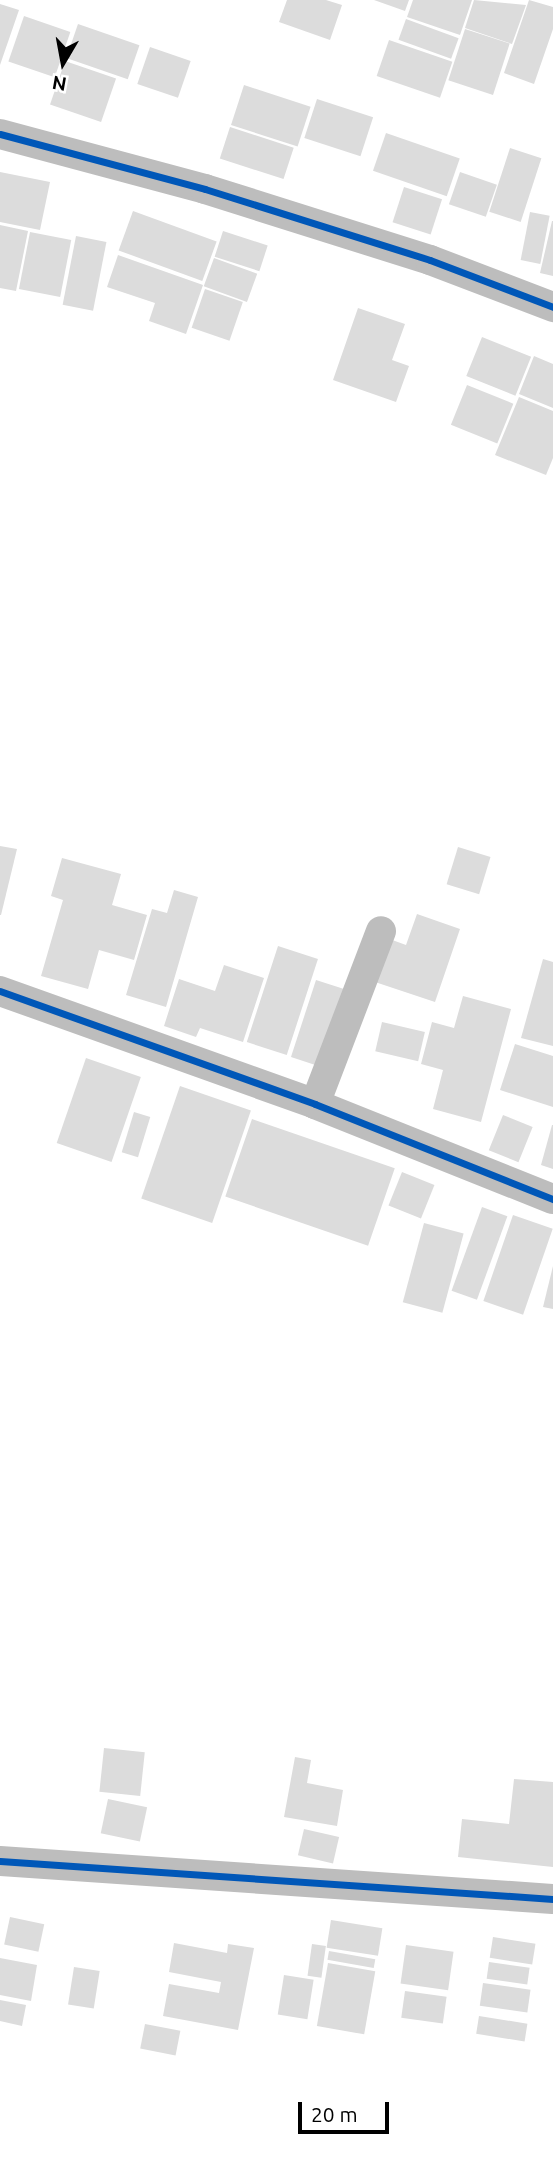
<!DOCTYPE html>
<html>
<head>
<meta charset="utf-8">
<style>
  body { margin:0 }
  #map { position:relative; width:553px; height:2161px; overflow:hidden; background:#fff; font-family:Ubuntu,sans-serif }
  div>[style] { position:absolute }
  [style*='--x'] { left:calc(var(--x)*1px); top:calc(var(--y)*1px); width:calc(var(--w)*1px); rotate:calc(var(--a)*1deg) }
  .building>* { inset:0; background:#dcdcdc; transform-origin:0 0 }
  .street>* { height:30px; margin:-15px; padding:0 15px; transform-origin:15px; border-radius:15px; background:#bdbdbd }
  .cycleway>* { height:7px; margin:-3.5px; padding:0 3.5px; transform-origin:3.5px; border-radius:3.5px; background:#0057b8 }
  span { translate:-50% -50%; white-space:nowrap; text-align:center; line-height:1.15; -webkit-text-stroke:6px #fff; paint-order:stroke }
  .north { position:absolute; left:28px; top:28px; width:70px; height:70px; -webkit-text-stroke:5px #fff; paint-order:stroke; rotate:190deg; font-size:19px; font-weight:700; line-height:28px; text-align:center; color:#000 }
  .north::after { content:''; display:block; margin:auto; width:24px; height:32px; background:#000; clip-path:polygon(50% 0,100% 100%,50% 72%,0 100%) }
  .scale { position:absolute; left:298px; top:2102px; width:91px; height:32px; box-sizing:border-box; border:4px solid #000; border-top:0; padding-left:9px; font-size:21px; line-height:24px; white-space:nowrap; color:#000; -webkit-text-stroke:5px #fff; paint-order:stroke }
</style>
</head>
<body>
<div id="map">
  <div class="building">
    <div style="clip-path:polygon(287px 0,326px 0,342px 5px,330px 40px,279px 22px)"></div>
    <div style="clip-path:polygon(374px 0,409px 0,405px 11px)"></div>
    <div style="clip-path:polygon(413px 0,472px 0,460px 35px,407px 17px)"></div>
    <div style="clip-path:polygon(474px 0,526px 5px,512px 44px,465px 28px)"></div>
    <div style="clip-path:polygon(529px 0,553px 7px,553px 29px,534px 84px,504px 73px)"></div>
    <div style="clip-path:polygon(0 4px,19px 10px,0 65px)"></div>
    <div style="left:24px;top:16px;width:49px;height:48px;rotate:19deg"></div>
    <div style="left:406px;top:19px;width:56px;height:22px;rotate:20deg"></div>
    <div style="left:78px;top:24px;width:65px;height:36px;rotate:19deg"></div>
    <div style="left:465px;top:29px;width:47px;height:54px;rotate:18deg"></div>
    <div style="left:389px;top:40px;width:67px;height:38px;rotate:19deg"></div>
    <div style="left:150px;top:47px;width:43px;height:39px;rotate:19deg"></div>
    <div style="left:65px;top:61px;width:54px;height:46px;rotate:19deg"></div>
    <div style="left:244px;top:85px;width:70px;height:42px;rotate:18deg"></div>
    <div style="left:317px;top:99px;width:59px;height:41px;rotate:18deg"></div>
    <div style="left:230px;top:127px;width:67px;height:33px;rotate:18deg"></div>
    <div style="left:386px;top:133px;width:78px;height:40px;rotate:19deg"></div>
    <div style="left:510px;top:148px;width:33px;height:67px;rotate:18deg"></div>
    <div style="clip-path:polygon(0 172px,50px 182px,40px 230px,0 222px)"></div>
    <div style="left:460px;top:172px;width:39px;height:34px;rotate:19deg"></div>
    <div style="left:404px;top:187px;width:40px;height:37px;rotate:18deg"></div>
    <div style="left:133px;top:211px;width:89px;height:42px;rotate:20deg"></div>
    <div style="left:530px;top:212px;width:20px;height:49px;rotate:11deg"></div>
    <div style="clip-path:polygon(552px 221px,553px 221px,553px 276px,540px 273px)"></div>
    <div style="clip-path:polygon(0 225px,28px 231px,16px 291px,0 288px)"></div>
    <div style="left:223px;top:231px;width:47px;height:27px;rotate:18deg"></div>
    <div style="left:30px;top:232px;width:42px;height:58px;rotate:11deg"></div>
    <div style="left:76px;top:236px;width:31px;height:70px;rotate:11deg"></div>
    <div style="clip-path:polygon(118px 255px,203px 285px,186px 334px,149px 321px,155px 303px,107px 287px)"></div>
    <div style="left:214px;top:258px;width:46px;height:30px;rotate:20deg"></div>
    <div style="left:205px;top:289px;width:40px;height:41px;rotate:19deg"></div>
    <div style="clip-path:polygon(358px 308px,405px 324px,392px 360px,409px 366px,396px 402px,333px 380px)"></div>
    <div style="left:482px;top:337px;width:53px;height:42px;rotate:22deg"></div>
    <div style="clip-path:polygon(534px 356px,553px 364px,553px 408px,519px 394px)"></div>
    <div style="left:467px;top:385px;width:50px;height:43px;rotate:22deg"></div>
    <div style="clip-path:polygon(519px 397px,553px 411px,553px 458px,546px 475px,495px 455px)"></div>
    <div style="clip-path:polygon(0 846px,17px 849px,1px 915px,0 915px)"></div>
    <div style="left:458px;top:847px;width:34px;height:39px;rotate:17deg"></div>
    <div style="clip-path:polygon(62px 858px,121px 874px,112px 905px,147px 915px,134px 960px,99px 950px,88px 989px,41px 976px,63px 900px,51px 896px)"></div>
    <div style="clip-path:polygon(174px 890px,198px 897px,166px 1007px,126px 995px,152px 909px,167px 913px)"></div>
    <div style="clip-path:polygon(417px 914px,460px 929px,435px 1002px,369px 980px,384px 937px,406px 945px)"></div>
    <div style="left:278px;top:946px;width:42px;height:101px;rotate:18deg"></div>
    <div style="clip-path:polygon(543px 959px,553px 962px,553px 1046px,521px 1038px)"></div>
    <div style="clip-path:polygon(224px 965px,264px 978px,243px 1042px,200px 1028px,196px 1037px,164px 1026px,179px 979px,215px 991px)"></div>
    <div style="left:316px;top:980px;width:36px;height:81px;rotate:18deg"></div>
    <div style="clip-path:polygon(463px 996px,511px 1009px,481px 1122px,433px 1109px,443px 1070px,421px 1064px,432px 1022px,454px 1028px)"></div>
    <div style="left:382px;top:1022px;width:44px;height:30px;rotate:13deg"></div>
    <div style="clip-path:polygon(515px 1044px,553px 1056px,553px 1107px,500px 1090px)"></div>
    <div style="left:86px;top:1058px;width:58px;height:90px;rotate:19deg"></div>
    <div style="left:180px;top:1086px;width:75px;height:119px;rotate:19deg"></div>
    <div style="left:134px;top:1112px;width:17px;height:42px;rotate:17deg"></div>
    <div style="left:503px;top:1115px;width:32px;height:38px;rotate:22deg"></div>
    <div style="left:252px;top:1119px;width:151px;height:82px;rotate:19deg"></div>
    <div style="clip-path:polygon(552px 1125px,553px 1125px,553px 1169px,541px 1165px)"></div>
    <div style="left:402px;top:1172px;width:35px;height:36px;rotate:22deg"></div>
    <div style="left:482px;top:1207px;width:27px;height:89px;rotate:20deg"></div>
    <div style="left:513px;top:1215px;width:42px;height:91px;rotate:19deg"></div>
    <div style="left:424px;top:1223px;width:41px;height:82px;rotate:15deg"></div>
    <div style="clip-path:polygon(553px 1266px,553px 1309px,543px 1307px)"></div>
    <div style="left:104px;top:1748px;width:41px;height:44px;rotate:6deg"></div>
    <div style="clip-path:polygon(295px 1757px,311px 1760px,307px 1783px,343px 1790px,337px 1826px,284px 1817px)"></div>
    <div style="clip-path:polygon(514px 1779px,553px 1782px,553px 1867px,458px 1857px,462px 1819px,509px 1824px)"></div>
    <div style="left:108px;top:1799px;width:40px;height:35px;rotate:12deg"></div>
    <div style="left:304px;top:1829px;width:36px;height:27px;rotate:13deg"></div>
    <div style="left:10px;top:1917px;width:35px;height:28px;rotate:12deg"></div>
    <div style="left:331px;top:1920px;width:52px;height:28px;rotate:9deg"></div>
    <div style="left:493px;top:1937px;width:43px;height:21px;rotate:9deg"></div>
    <div style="clip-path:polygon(174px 1943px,227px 1953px,228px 1944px,254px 1948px,238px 2030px,163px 2016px,169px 1984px,219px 1993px,221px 1982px,169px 1972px)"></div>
    <div style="left:312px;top:1944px;width:14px;height:32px;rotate:8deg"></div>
    <div style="left:406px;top:1945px;width:48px;height:39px;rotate:8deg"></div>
    <div style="left:329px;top:1951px;width:47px;height:9px;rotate:10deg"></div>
    <div style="clip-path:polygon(0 1958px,37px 1965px,31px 2001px,0 1995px)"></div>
    <div style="left:489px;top:1962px;width:41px;height:17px;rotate:8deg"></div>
    <div style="left:328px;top:1963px;width:48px;height:64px;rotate:10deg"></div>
    <div style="left:74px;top:1967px;width:26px;height:38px;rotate:9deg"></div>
    <div style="left:284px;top:1975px;width:30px;height:40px;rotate:9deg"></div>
    <div style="left:483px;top:1983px;width:48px;height:23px;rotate:8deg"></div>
    <div style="left:405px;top:1991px;width:42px;height:27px;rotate:8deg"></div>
    <div style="clip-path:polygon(0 2000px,26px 2005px,22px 2026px,0 2021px)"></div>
    <div style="left:479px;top:2016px;width:49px;height:18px;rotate:9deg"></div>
    <div style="left:145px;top:2024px;width:36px;height:25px;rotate:11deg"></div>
  </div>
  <div class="street">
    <div style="--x:0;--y:134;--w:212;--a:15"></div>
    <div style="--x:205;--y:189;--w:236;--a:17.5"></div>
    <div style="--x:430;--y:260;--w:132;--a:20.9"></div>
    <div style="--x:0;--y:991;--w:335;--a:19.7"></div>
    <div style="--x:315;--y:1104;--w:256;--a:21.8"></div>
    <div style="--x:315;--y:1104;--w:185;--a:-69.1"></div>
    <div style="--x:0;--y:1861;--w:554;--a:3.93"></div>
  </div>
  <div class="cycleway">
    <div style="--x:0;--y:134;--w:212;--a:15"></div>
    <div style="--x:205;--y:189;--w:236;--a:17.5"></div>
    <div style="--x:430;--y:260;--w:132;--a:20.9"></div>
    <div style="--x:0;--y:991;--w:335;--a:19.7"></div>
    <div style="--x:315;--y:1104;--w:256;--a:21.8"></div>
    <div style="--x:0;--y:1861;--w:554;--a:3.93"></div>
  </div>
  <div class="north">N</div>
  <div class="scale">20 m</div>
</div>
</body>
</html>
